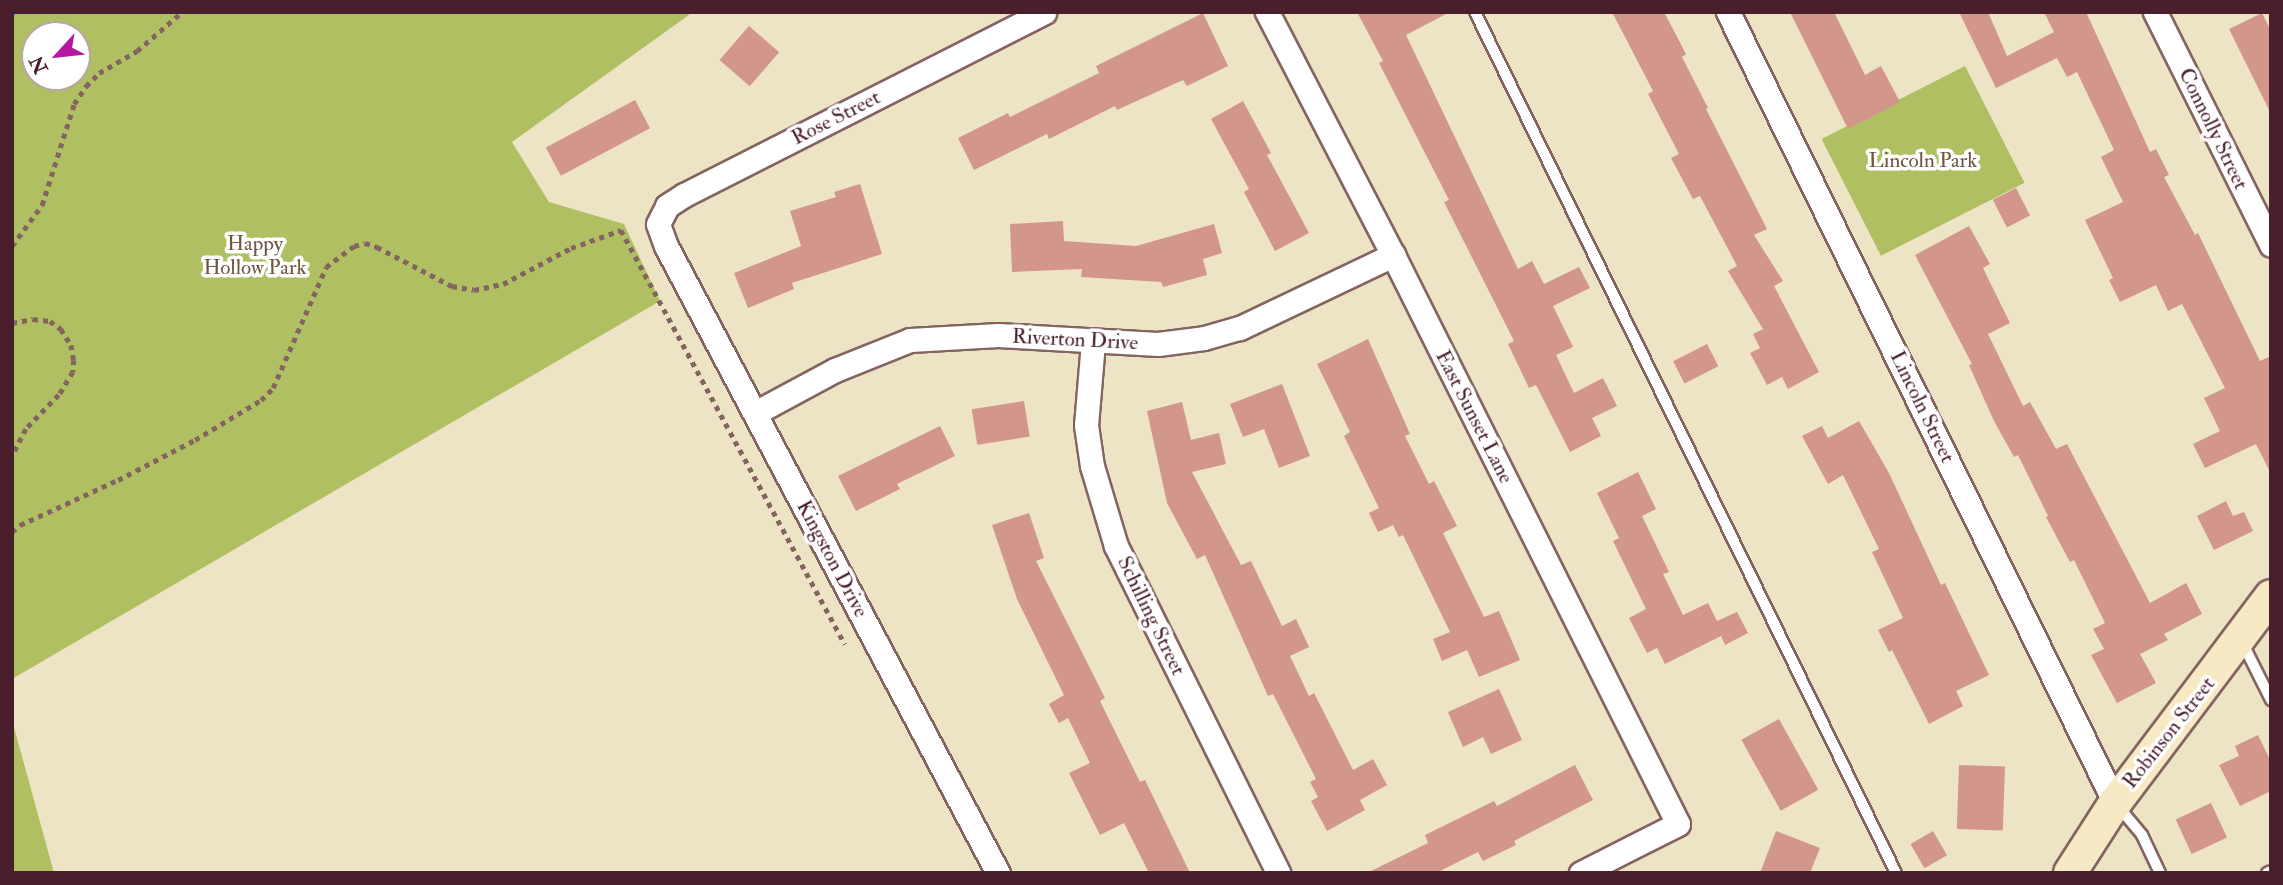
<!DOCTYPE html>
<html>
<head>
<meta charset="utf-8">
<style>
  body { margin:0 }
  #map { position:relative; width:2283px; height:885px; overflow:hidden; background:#ede4c5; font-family:"IM FELL Double Pica",serif }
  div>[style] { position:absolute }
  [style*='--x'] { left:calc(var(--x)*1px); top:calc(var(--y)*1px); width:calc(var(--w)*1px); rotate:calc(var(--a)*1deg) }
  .green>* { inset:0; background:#b0bf62; transform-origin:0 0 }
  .stream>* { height:8px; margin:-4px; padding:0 4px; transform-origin:4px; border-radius:4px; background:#7aa9e4 }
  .building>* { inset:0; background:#d2978a; transform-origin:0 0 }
  .path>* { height:4.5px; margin-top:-2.25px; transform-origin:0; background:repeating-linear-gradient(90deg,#836461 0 5px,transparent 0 10px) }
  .roads { filter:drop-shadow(2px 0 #836461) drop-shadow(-2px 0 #836461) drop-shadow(0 2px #836461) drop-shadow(0 -2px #836461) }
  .lane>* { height:10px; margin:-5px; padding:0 5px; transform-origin:5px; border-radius:5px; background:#fff }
  .street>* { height:23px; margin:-11.5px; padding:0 11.5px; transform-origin:11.5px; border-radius:11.5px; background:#fff }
  .secondary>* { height:32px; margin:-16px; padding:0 16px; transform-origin:16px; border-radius:16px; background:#f6e9c3 }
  span { translate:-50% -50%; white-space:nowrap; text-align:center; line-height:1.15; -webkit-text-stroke:7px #fff; paint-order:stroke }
  .street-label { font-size:21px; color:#4a1f2b }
  .park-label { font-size:21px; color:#6e573e }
  .frame { position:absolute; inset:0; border:14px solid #4a1f2b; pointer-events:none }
  .north { position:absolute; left:21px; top:21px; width:70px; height:70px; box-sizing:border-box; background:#fff; border:2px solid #b7a5aa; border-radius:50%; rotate:243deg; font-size:19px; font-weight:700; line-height:28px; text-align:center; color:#4a1f2b }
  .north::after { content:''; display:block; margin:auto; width:24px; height:32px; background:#b5179e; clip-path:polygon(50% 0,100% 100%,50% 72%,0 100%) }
</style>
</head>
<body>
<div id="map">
  <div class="green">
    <div style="clip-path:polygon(evenodd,12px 12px,693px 12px,512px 142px,549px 202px,624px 224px,660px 301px,12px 679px,12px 12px,35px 35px,77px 35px,77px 77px,35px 77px,35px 35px)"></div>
    <div style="left:1965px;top:66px;width:131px;height:161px;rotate:63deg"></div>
    <div style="clip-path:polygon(12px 720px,54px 873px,12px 873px)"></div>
  </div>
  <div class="stream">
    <div style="--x:12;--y:13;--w:2;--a:-27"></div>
  </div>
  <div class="building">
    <div style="clip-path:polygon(1357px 12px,1450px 12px,1406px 35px,1518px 269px,1532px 261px,1544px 284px,1579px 267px,1590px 288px,1553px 306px,1573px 347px,1556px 355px,1574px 393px,1603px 378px,1617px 406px,1592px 418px,1601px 436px,1570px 452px,1536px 385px,1529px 388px,1508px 344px,1514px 341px,1444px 202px,1449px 200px,1379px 63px,1383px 61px)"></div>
    <div style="clip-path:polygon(1612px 12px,1664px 12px,1686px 54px,1682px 57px,1708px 108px,1706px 109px,1767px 229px,1754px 235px,1783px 281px,1774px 286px,1819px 372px,1788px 389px,1782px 377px,1767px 385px,1750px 353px,1760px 348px,1753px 334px,1763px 329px,1728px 271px,1737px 266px,1700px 196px,1693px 199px,1671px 158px,1679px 154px,1648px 94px,1653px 91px)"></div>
    <div style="clip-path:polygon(1790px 12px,1834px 12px,1865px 75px,1881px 66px,1900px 102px,1848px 129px)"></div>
    <div style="clip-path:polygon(1959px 12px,1988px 12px,2007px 56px,2054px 32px,2044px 12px,2086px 12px,2150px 152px,2156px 149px,2169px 175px,2164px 177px,2195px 235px,2198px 233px,2260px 361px,2271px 356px,2271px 474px,2256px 444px,2205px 468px,2193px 444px,2220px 431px,2204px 398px,2225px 388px,2182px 304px,2168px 311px,2156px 285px,2120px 302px,2109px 280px,2113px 278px,2085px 220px,2123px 202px,2101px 157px,2114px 150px,2077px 72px,2067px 77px,2057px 58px,1996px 88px)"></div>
    <div style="clip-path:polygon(1203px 13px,1228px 66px,1187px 86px,1183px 80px,1117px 110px,1115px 106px,1049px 139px,1047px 134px,974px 170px,958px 138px,1008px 113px,1010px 117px,1099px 73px,1096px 66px)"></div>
    <div style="clip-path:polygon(2262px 13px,2271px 31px,2271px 114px,2229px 29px)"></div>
    <div style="left:749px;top:26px;width:40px;height:45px;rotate:41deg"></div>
    <div style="left:635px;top:100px;width:32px;height:101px;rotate:62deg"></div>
    <div style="clip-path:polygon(1243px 101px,1271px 153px,1267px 155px,1309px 233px,1275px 251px,1244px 192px,1249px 189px,1211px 119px)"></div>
    <div style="clip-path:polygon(860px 184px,882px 254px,792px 283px,794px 289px,748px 308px,734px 273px,801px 246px,790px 211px,836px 197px,834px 192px)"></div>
    <div style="left:2016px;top:188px;width:31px;height:26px;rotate:63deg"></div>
    <div style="clip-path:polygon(1063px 221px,1064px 241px,1136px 246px,1214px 224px,1222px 253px,1203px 259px,1207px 275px,1163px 287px,1161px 282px,1081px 277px,1082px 269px,1012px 272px,1010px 224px)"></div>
    <div style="clip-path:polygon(1969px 226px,1990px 264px,1983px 268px,2010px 323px,1988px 334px,2023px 406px,2030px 402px,2056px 449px,2067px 444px,2150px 603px,2186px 583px,2202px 614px,2164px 634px,2168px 640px,2140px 654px,2156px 683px,2117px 703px,2091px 655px,2104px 649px,2093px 629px,2105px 623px,2074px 560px,2070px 562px,2046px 517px,2048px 516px,2018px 455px,2014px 457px,1994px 421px,1969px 365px,1972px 364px,1915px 255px)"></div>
    <div style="clip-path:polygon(1368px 339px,1410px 434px,1405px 436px,1429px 484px,1434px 481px,1457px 526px,1443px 533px,1484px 617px,1499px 611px,1520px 660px,1479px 677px,1467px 650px,1442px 661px,1433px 639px,1450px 632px,1403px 535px,1399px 537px,1393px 525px,1378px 532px,1369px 513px,1379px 508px,1344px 436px,1350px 432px,1317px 364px)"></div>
    <div style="left:1707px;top:344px;width:25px;height:38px;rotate:63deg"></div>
    <div style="clip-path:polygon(1282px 384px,1310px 456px,1279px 468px,1264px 429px,1243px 437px,1230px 404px)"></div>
    <div style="left:1024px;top:401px;width:36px;height:53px;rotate:81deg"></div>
    <div style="clip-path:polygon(1182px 402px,1191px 440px,1219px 433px,1226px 464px,1192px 472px,1241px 565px,1251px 561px,1282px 626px,1296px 619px,1309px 647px,1290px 656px,1309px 696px,1314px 693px,1353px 770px,1373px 759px,1387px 785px,1360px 800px,1365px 810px,1327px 831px,1311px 801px,1318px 797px,1310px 782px,1316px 779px,1273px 694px,1268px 696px,1205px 555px,1197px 559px,1167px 503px,1147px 411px)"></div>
    <div style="clip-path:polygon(1859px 421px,1889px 473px,1941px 585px,1945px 583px,1989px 675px,1956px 691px,1963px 706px,1929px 724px,1892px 650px,1889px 652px,1878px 630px,1903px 618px,1872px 552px,1879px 549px,1843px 475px,1828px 484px,1802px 436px,1822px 426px,1828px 438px)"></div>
    <div style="clip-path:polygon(940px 426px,955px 456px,897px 484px,900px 489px,856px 511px,838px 476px)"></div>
    <div style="clip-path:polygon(1638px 472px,1656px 509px,1642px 516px,1669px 572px,1663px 574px,1683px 615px,1708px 603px,1717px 621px,1737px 612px,1748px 633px,1725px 645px,1721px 636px,1665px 664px,1657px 648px,1647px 653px,1629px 618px,1646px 609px,1613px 541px,1619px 538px,1597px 493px)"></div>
    <div style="clip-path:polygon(2226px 501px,2233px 516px,2244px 512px,2253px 531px,2214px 550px,2197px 516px)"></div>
    <div style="clip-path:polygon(1029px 513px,1044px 558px,1036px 561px,1105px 698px,1100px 701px,1140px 782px,1145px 780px,1190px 873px,1149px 873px,1124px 823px,1100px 835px,1069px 773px,1090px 763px,1068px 718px,1059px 723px,1049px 704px,1064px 695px,1017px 599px,992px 525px)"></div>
    <div style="clip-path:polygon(1499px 689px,1522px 740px,1491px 754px,1483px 737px,1463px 747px,1448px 712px)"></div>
    <div style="left:1779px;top:719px;width:81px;height:43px;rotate:61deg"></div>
    <div style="clip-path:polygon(2258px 735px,2271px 762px,2271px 791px,2240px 806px,2219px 765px,2239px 756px,2235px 746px)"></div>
    <div style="clip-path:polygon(1575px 765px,1593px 800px,1514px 841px,1516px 845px,1483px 861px,1478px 852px,1436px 873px,1367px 873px,1428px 843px,1425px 835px,1494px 801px,1497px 806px)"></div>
    <div style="left:1959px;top:765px;width:46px;height:64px;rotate:2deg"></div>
    <div style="left:2211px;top:803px;width:38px;height:39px;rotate:65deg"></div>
    <div style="clip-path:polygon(1776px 831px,1820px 848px,1810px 873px,1760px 873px)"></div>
    <div style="left:1933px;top:831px;width:28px;height:26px;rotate:60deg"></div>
  </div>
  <div class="path">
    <div style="--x:12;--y:246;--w:51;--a:-53.8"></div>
    <div style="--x:42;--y:205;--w:106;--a:-72.4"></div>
    <div style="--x:74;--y:104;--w:22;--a:-56"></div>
    <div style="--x:86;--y:86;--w:18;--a:-45"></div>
    <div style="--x:99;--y:73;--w:44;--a:-30.1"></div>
    <div style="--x:137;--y:51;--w:60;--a:-40.9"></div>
    <div style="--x:12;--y:323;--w:21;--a:-11"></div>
    <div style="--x:33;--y:319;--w:17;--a:7"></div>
    <div style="--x:50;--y:321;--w:14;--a:36"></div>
    <div style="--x:61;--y:329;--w:19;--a:58"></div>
    <div style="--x:71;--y:345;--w:15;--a:79"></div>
    <div style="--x:74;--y:360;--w:12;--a:95"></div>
    <div style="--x:73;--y:372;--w:27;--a:121"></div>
    <div style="--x:59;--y:395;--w:47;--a:134.1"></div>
    <div style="--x:26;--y:429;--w:31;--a:117"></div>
    <div style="--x:12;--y:532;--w:11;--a:-41"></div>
    <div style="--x:20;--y:525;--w:108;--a:-24.7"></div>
    <div style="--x:118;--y:480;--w:87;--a:-27.5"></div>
    <div style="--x:195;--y:440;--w:77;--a:-31.2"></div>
    <div style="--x:261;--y:400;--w:17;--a:-45"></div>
    <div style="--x:273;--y:388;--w:132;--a:-66.3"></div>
    <div style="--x:326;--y:267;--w:35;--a:-37"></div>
    <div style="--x:354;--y:246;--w:11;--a:-15"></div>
    <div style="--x:365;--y:243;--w:13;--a:18"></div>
    <div style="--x:377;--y:247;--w:85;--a:27.5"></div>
    <div style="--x:452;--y:286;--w:22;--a:10"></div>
    <div style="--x:474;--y:290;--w:30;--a:-12"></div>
    <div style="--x:503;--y:284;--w:77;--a:-27.9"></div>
    <div style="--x:571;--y:248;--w:53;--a:-19.8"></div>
    <div style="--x:621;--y:230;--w:471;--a:61.6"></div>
  </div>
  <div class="roads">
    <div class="lane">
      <div style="--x:1475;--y:12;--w:958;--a:63.94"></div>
      <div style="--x:2242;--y:642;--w:65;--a:63.4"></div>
      <div style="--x:2117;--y:805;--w:39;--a:50"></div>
      <div style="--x:2142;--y:835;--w:42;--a:64.7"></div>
      <div style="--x:2267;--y:873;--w:4;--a:-27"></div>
    </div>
    <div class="street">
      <div style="--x:1267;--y:12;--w:274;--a:62.6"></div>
      <div style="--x:1393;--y:255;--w:636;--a:63.39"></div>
      <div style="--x:1678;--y:824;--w:109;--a:153.2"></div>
      <div style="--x:1728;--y:12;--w:881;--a:63.93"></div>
      <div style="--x:2155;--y:12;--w:260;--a:63.5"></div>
      <div style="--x:1093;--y:342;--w:83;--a:94.8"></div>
      <div style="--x:1086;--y:425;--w:41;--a:81.7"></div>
      <div style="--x:1092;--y:466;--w:84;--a:73.3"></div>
      <div style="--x:1116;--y:546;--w:365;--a:63.6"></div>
      <div style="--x:755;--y:413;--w:91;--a:-28.3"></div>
      <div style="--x:835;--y:370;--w:81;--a:-21.8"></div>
      <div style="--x:910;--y:340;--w:88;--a:-3.3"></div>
      <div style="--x:998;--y:335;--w:160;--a:3.2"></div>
      <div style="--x:1158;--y:344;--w:46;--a:-7.4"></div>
      <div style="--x:1204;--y:338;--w:37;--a:-16"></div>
      <div style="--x:1240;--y:328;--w:170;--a:-25.5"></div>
      <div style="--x:998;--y:873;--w:709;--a:-117.9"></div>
      <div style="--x:666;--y:246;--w:23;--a:-110"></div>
      <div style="--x:658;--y:224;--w:20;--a:-63"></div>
      <div style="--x:667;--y:206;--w:20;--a:-33"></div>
      <div style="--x:684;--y:195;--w:404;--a:-26.9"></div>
    </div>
    <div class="secondary">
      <div style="--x:2070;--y:873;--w:83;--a:-57.3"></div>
      <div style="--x:2115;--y:803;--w:259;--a:-53"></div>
    </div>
  </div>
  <div class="street-label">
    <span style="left:836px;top:118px;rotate:-27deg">Rose Street</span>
    <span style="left:2213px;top:129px;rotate:64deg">Connolly Street</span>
    <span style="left:1075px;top:340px;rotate:3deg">Riverton Drive</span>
    <span style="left:1922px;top:407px;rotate:64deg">Lincoln Street</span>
    <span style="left:1474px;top:417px;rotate:63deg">East Sunset Lane</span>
    <span style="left:832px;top:559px;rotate:62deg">Kingston Drive</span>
    <span style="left:1151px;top:616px;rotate:64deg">Schilling Street</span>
    <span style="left:2169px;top:733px;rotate:-52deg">Robinson Street</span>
  </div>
  <div class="park-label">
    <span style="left:1923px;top:161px">Lincoln Park</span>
    <span style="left:255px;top:256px">Happy<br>Hollow Park</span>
  </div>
  <div class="frame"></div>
  <div class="north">N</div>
</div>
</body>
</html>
